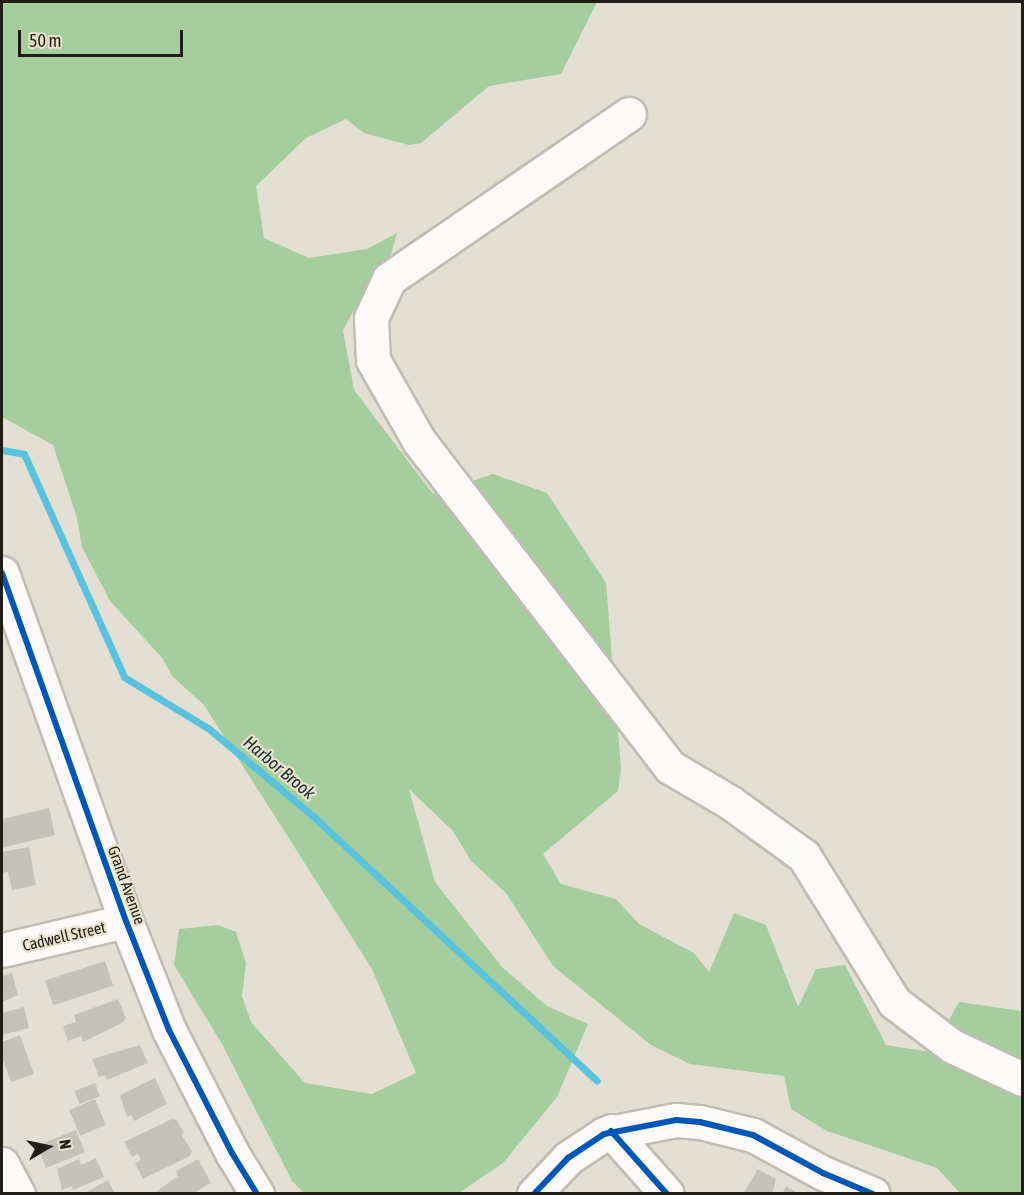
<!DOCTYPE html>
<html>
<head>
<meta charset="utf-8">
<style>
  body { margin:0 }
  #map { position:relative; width:1024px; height:1195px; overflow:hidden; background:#e3e0d3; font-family:"Asap Condensed",sans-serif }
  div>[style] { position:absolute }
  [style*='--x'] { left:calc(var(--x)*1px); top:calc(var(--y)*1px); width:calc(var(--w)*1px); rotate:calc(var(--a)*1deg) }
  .forest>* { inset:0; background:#a5cd9e }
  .stream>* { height:7px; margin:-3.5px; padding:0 3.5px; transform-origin:3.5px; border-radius:3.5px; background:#59c2dc }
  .building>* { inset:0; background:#c5c2b8; transform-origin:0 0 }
  .roads { filter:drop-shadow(2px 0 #bfbdb3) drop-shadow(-2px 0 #bfbdb3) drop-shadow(0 2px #bfbdb3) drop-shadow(0 -2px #bfbdb3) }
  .minor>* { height:33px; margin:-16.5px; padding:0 16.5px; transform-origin:16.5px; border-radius:16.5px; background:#fbfaf8 }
  .cycleway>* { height:6px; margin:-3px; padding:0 3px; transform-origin:3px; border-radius:3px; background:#0057b8 }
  span { translate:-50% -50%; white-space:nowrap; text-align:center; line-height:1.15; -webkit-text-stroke:4.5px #e9e3cd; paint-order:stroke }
  .street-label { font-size:16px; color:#201e16 }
  .water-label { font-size:18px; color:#192f37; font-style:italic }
  .frame { position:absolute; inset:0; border:3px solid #201e16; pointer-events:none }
  .north { position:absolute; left:18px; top:1117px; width:60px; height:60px; -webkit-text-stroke:4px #e9e3cd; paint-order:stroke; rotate:81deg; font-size:16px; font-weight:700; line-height:24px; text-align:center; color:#201e16 }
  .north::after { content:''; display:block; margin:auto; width:21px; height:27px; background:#201e16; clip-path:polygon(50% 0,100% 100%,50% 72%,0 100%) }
  .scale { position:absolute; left:18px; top:30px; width:165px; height:27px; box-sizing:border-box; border:3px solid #201e16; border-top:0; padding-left:8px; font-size:18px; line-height:21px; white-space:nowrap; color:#201e16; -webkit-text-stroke:4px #e9e3cd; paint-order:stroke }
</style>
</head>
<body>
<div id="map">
  <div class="forest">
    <div style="clip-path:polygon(2px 2px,597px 2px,561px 74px,489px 86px,421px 143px,409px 145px,364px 133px,346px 119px,306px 138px,256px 186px,264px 238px,309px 258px,367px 249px,397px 233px,377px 305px,355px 308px,343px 330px,354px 390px,433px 494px,493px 474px,547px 493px,606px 583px,621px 769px,618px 791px,543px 854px,561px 884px,616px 899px,639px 924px,694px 953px,709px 972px,734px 913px,766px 925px,798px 1007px,816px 969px,845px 965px,886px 1045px,931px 1052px,959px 1002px,1022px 1011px,1022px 1193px,960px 1193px,937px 1168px,827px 1131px,791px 1109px,784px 1076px,690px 1064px,651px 1045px,553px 966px,506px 893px,471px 861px,453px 831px,409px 789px,435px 882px,502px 967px,547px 1006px,588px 1024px,557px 1097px,503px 1163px,459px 1193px,304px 1193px,292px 1181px,222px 1044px,174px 965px,179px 929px,218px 925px,236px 932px,246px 963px,242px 996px,251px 1022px,305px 1083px,372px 1094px,416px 1073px,372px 969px,204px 705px,172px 676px,163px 659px,110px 601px,82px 547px,77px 518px,53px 445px,2px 417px)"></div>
  </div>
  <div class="stream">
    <div style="--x:2;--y:450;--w:22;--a:10"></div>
    <div style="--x:24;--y:454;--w:244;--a:65.8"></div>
    <div style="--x:124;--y:677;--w:98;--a:31.3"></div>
    <div style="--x:208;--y:728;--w:137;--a:40"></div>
    <div style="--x:313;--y:816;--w:388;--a:43"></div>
  </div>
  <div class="building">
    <div style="clip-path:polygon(49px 808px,55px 835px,2px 848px,2px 819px)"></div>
    <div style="clip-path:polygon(29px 847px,36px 885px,12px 890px,8px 872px,2px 873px,2px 852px)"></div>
    <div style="left:105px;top:961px;width:26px;height:63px;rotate:72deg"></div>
    <div style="clip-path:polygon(12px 973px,18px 995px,2px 1002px,2px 976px)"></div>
    <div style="clip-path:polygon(118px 999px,126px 1018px,122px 1023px,83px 1042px,81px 1036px,68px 1041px,63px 1026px,76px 1022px,74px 1015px)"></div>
    <div style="clip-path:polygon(24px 1007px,29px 1028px,2px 1035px,2px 1013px)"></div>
    <div style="clip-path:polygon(20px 1035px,34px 1074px,11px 1082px,2px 1057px,2px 1042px)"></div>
    <div style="clip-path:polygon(140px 1045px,148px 1063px,107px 1080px,105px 1075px,99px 1077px,92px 1059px)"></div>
    <div style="clip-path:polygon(155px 1078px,167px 1104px,134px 1121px,131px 1115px,127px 1117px,120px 1095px)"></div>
    <div style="left:95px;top:1083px;width:14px;height:22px;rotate:69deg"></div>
    <div style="left:95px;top:1099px;width:28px;height:28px;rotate:67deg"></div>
    <div style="clip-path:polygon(172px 1119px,177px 1120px,184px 1133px,181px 1134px,192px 1151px,190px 1156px,143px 1179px,135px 1163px,141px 1160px,138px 1154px,132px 1157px,124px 1142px)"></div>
    <div style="left:76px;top:1130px;width:24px;height:42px;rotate:68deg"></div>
    <div style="clip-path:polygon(96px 1158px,104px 1177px,73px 1190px,72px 1186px,62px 1190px,57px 1169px,79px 1159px,81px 1165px)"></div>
    <div style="clip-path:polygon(198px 1159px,211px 1183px,192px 1194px,153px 1194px,178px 1176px,176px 1171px)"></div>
    <div style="clip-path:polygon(758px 1169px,776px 1179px,772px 1194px,743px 1194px)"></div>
    <div style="clip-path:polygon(108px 1180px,115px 1194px,83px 1194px)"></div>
    <div style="clip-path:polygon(786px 1186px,799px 1194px,782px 1194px)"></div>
  </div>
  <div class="roads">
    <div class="minor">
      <div style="--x:629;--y:114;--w:291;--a:145.5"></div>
      <div style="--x:389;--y:279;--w:43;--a:114.8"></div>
      <div style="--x:371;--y:318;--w:42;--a:87.3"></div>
      <div style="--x:373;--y:360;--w:93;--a:60.4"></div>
      <div style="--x:419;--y:441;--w:411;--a:52.4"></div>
      <div style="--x:670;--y:767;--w:71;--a:30.5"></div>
      <div style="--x:731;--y:803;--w:90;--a:36"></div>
      <div style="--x:804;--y:856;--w:172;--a:58.3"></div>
      <div style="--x:894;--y:1002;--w:73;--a:37.2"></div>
      <div style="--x:952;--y:1046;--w:77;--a:25.2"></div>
      <div style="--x:2;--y:573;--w:369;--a:70.4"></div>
      <div style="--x:126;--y:921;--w:117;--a:68.5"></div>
      <div style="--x:169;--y:1030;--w:138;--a:62.9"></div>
      <div style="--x:232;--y:1153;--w:48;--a:58.6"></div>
      <div style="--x:2;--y:950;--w:127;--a:-13.2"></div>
      <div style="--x:611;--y:1131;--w:84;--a:48.4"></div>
      <div style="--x:2;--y:1164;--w:34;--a:62"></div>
      <div style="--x:534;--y:1194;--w:50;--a:-46.6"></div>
      <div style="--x:568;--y:1158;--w:43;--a:-33.7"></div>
      <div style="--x:604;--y:1134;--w:73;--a:-11"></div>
      <div style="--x:676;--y:1120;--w:24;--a:5"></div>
      <div style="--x:700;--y:1122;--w:55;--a:13.8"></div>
      <div style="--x:753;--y:1135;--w:80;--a:28.5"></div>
      <div style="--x:823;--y:1173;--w:54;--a:22.8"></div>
    </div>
  </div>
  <div class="cycleway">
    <div style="--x:2;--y:573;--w:369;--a:70.4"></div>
    <div style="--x:126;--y:921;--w:117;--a:68.5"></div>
    <div style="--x:169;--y:1030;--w:138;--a:62.9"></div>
    <div style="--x:232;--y:1153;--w:48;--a:58.6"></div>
    <div style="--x:611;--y:1131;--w:84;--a:48.4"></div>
    <div style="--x:534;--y:1194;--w:50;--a:-46.6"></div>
    <div style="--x:568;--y:1158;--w:43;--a:-33.7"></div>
    <div style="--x:604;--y:1134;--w:73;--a:-11"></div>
    <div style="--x:676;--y:1120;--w:24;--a:5"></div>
    <div style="--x:700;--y:1122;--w:55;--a:13.8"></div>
    <div style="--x:753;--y:1135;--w:80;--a:28.5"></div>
    <div style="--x:823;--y:1173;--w:54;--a:22.8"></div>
  </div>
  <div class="street-label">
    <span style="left:127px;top:885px;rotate:70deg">Grand Avenue</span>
    <span style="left:64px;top:936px;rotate:-13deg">Cadwell Street</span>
  </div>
  <div class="water-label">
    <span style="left:279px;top:768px;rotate:40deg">Harbor Brook</span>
  </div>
  <div class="frame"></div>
  <div class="north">N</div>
  <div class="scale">50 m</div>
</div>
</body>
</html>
